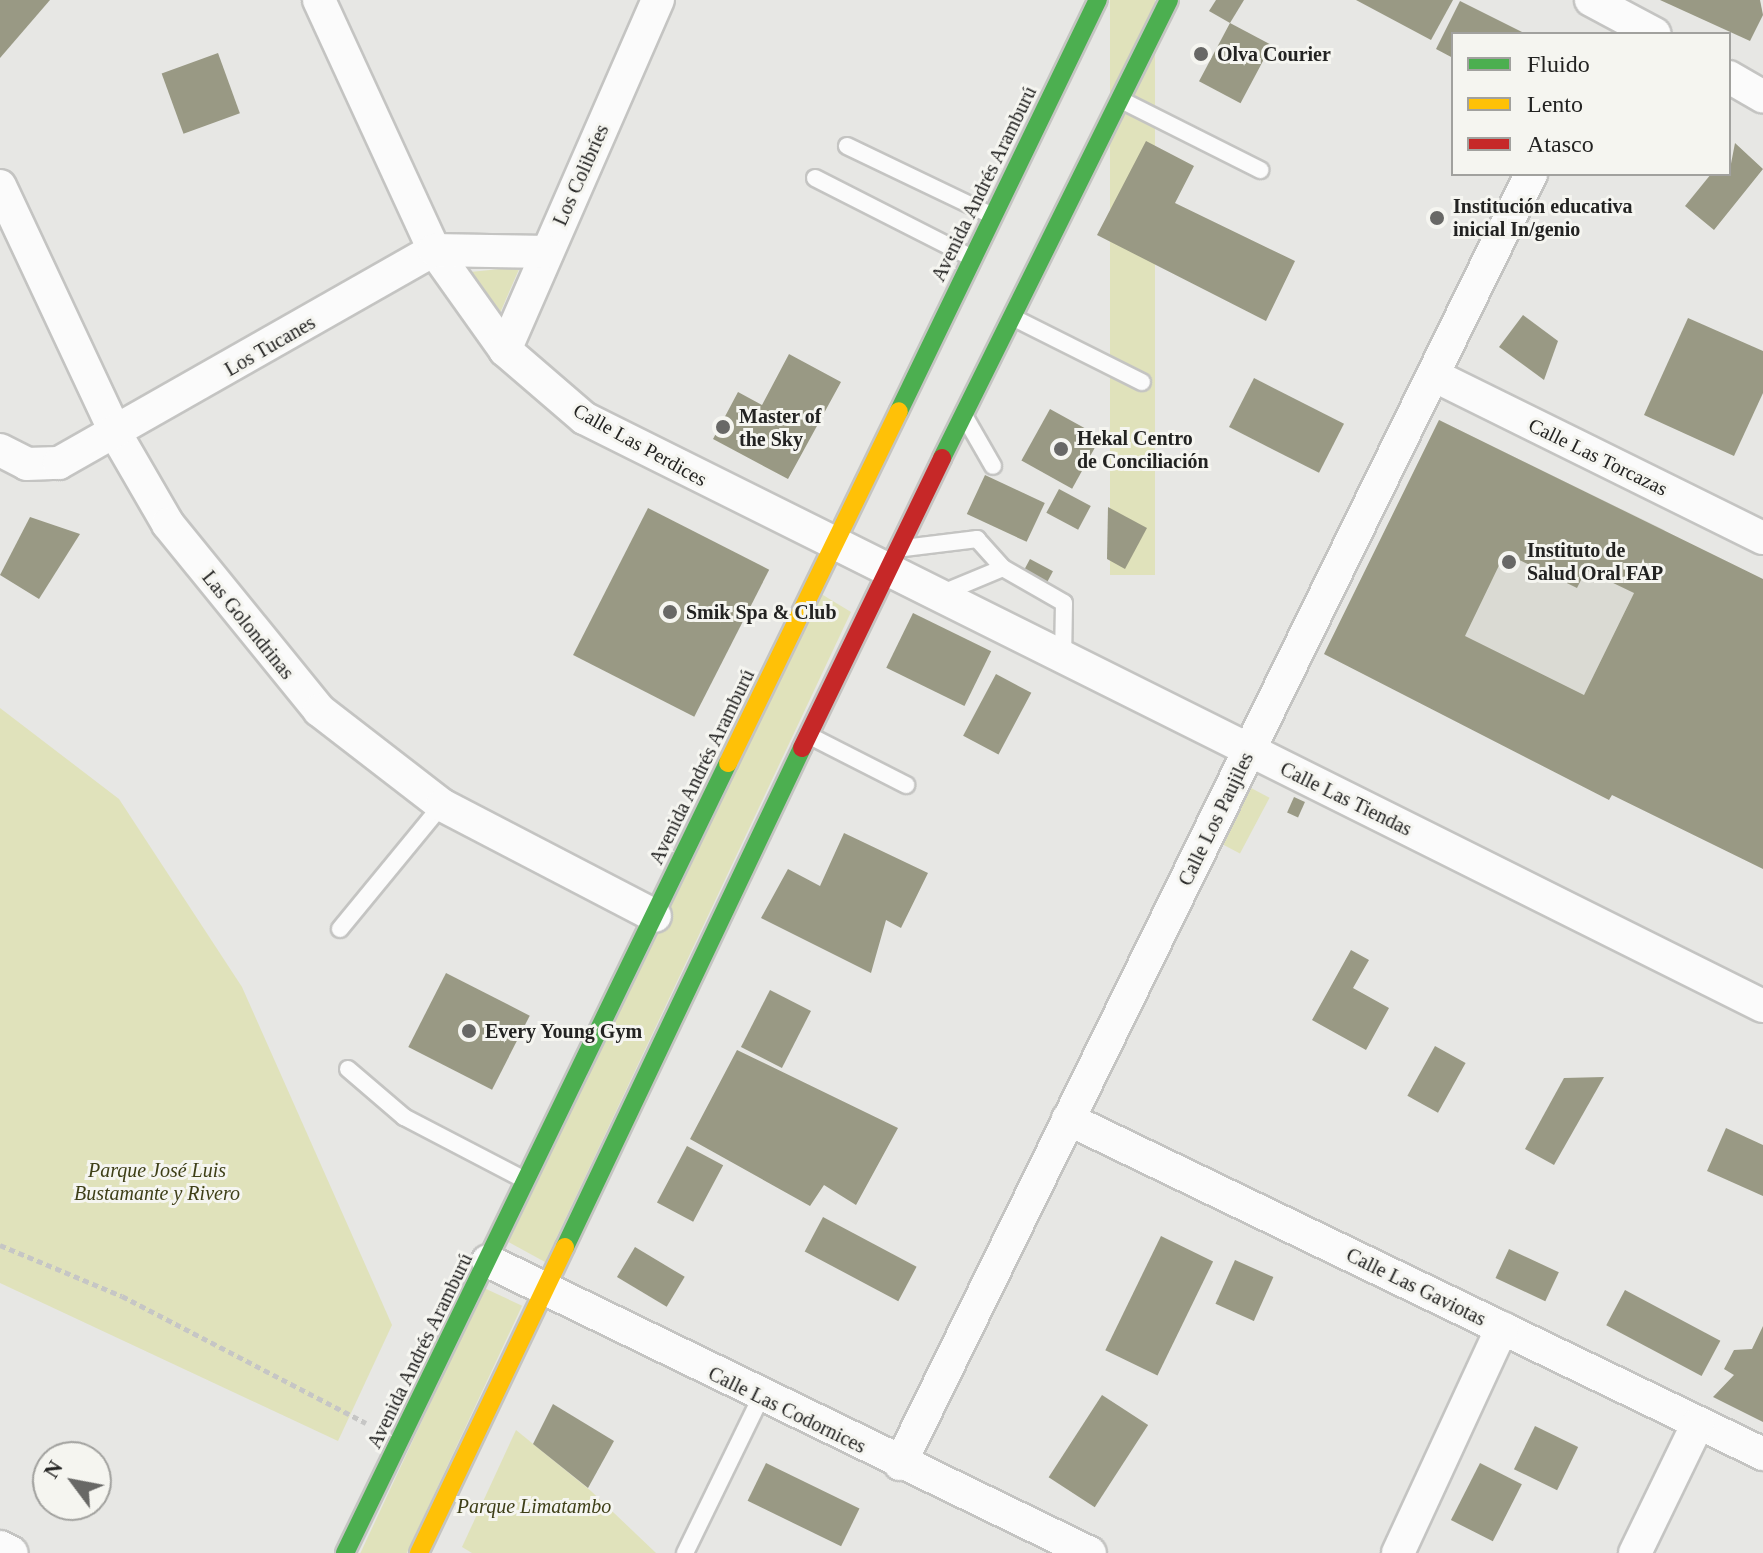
<!DOCTYPE html>
<html>
<head>
<meta charset="utf-8">
<style>
  body { margin:0 }
  #map { position:relative; width:1763px; height:1553px; overflow:hidden; background:#e7e7e4; font-family:"Times New Roman",serif }
  div>[style] { position:absolute }
  [style*='--x'] { left:calc(var(--x)*1px); top:calc(var(--y)*1px); width:calc(var(--w)*1px); rotate:calc(var(--a)*1deg) }
  .built>* { inset:0; background:#dadad3; transform-origin:0 0 }
  .green>* { inset:0; background:#e0e2bb; transform-origin:0 0 }
  .building>* { inset:0; background:#999984; transform-origin:0 0 }
  .path>* { height:5px; margin-top:-2.5px; transform-origin:0; background:repeating-linear-gradient(90deg,#c6c6c5 0 6px,transparent 0 10px) }
  .roads { filter:drop-shadow(2px 0 #c4c4c2) drop-shadow(-2px 0 #c4c4c2) drop-shadow(0 2px #c4c4c2) drop-shadow(0 -2px #c4c4c2) }
  .lane>* { height:16px; margin:-8px; padding:0 8px; transform-origin:8px; border-radius:8px; background:#fbfbfb }
  .street>* { height:32px; margin:-16px; padding:0 16px; transform-origin:16px; border-radius:16px; background:#fbfbfb }
  .fast>* { height:18px; margin:-9px; padding:0 9px; transform-origin:9px; border-radius:9px; background:#4caf50 }
  .slow>* { height:18px; margin:-9px; padding:0 9px; transform-origin:9px; border-radius:9px; background:#ffc107 }
  .jam>* { height:18px; margin:-9px; padding:0 9px; transform-origin:9px; border-radius:9px; background:#c62828 }
  .dots>* { width:22px; height:22px; translate:-50% -50%; box-sizing:border-box; border:4px solid #f5f5f0; border-radius:50% }
  span { translate:-50% -50%; white-space:nowrap; text-align:center; line-height:1.15; -webkit-text-stroke:6px #f5f5f0; paint-order:stroke }
  .poi-label { font-size:20px; color:#232322; font-weight:700 }
  .left { translate:0 -50%; text-align:left }
  .street-label { font-size:20px; color:#232322 }
  .park-label { font-size:20px; color:#3e3f17; font-style:italic }
  .legend { position:absolute; left:1451px; top:32px; width:280px; height:144px; box-sizing:border-box; background:#f5f5f0; border:2px solid #a1a19e; margin:0; padding:10px 14px; list-style:none; font-size:24px; color:#232322 }
  .legend li { display:flex; align-items:center; gap:16px; height:40px }
  .legend b { width:40px; border:2px solid #a1a19e }
  .north { position:absolute; left:32px; top:1441px; width:80px; height:80px; box-sizing:border-box; background:#f5f5f0; border:2px solid #a1a19e; border-radius:50%; rotate:302deg; font-size:22px; font-weight:700; line-height:32px; text-align:center; color:#232322 }
  .north::after { content:''; display:block; margin:auto; width:28px; height:36px; background:#686866; clip-path:polygon(50% 0,100% 100%,50% 72%,0 100%) }
</style>
</head>
<body>
<div id="map">
  <div class="built">
    <div style="left:1439px;top:420px;width:251px;height:261px;rotate:26deg"></div>
  </div>
  <div class="green">
    <div style="left:1110px;top:0;width:45px;height:575px"></div>
    <div style="clip-path:polygon(520px 267px,500px 313px,470px 272px)"></div>
    <div style="clip-path:polygon(818px 592px,851px 612px,545px 1262px,505px 1240px)"></div>
    <div style="clip-path:polygon(0 708px,119px 799px,242px 987px,392px 1325px,338px 1441px,0 1283px)"></div>
    <div style="left:1251px;top:788px;width:21px;height:63px;rotate:28deg"></div>
    <div style="left:484px;top:1288px;width:42px;height:294px;rotate:25deg"></div>
    <div style="clip-path:polygon(516px 1430px,591px 1491px,656px 1553px,472px 1553px,462px 1547px)"></div>
  </div>
  <div class="building">
    <div style="clip-path:polygon(0 0,50px 0,0 58px)"></div>
    <div style="clip-path:polygon(1216px 0,1244px 0,1230px 23px,1209px 11px)"></div>
    <div style="clip-path:polygon(1356px 0,1453px 0,1431px 40px)"></div>
    <div style="clip-path:polygon(1660px 0,1760px 0,1763px 15px,1750px 41px)"></div>
    <div style="clip-path:polygon(1460px 1px,1526px 34px,1453px 34px,1453px 58px,1436px 49px)"></div>
    <div style="left:1230px;top:23px;width:47px;height:66px;rotate:28deg"></div>
    <div style="left:218px;top:53px;width:64px;height:60px;rotate:70deg"></div>
    <div style="clip-path:polygon(1146px 141px,1194px 166px,1175px 203px,1295px 261px,1266px 321px,1097px 235px)"></div>
    <div style="clip-path:polygon(1735px 143px,1763px 169px,1714px 230px,1685px 206px,1711px 174px,1729px 174px)"></div>
    <div style="clip-path:polygon(1523px 315px,1558px 341px,1544px 380px,1499px 347px)"></div>
    <div style="clip-path:polygon(1688px 318px,1763px 351px,1763px 393px,1734px 456px,1644px 415px)"></div>
    <div style="clip-path:polygon(789px 354px,841px 382px,788px 479px,713px 439px,738px 392px,762px 405px)"></div>
    <div style="left:1254px;top:378px;width:101px;height:55px;rotate:27deg"></div>
    <div style="left:1050px;top:409px;width:58px;height:59px;rotate:29deg"></div>
    <div style="clip-path:polygon(evenodd,1439px 420px,1763px 579px,1763px 869px,1612px 795px,1609px 800px,1324px 654px,1439px 420px,1505px 553px,1577px 588px,1586px 570px,1634px 593px,1584px 695px,1465px 636px,1505px 553px)"></div>
    <div style="left:985px;top:475px;width:66px;height:43px;rotate:25deg"></div>
    <div style="left:1059px;top:489px;width:36px;height:27px;rotate:28deg"></div>
    <div style="clip-path:polygon(1108px 507px,1147px 528px,1125px 569px,1107px 559px)"></div>
    <div style="left:648px;top:508px;width:136px;height:165px;rotate:27deg"></div>
    <div style="clip-path:polygon(30px 517px,80px 534px,39px 599px,0 575px)"></div>
    <div style="left:1030px;top:559px;width:26px;height:30px;rotate:28deg"></div>
    <div style="left:913px;top:613px;width:87px;height:61px;rotate:26deg"></div>
    <div style="left:996px;top:674px;width:40px;height:70px;rotate:28deg"></div>
    <div style="left:1294px;top:797px;width:12px;height:17px;rotate:24deg"></div>
    <div style="clip-path:polygon(844px 833px,928px 873px,901px 928px,886px 920px,871px 973px,761px 918px,788px 869px,820px 886px)"></div>
    <div style="clip-path:polygon(1351px 950px,1369px 960px,1353px 988px,1389px 1008px,1366px 1050px,1312px 1020px)"></div>
    <div style="left:446px;top:973px;width:94px;height:83px;rotate:27deg"></div>
    <div style="left:770px;top:990px;width:46px;height:64px;rotate:27deg"></div>
    <div style="left:1435px;top:1046px;width:35px;height:57px;rotate:29deg"></div>
    <div style="clip-path:polygon(737px 1050px,898px 1128px,856px 1205px,824px 1185px,810px 1206px,690px 1139px)"></div>
    <div style="clip-path:polygon(1604px 1077px,1554px 1165px,1525px 1149px,1564px 1078px)"></div>
    <div style="clip-path:polygon(1726px 1128px,1763px 1145px,1763px 1196px,1707px 1171px)"></div>
    <div style="left:687px;top:1146px;width:41px;height:64px;rotate:28deg"></div>
    <div style="left:823px;top:1217px;width:106px;height:39px;rotate:28deg"></div>
    <div style="left:1161px;top:1236px;width:58px;height:127px;rotate:26deg"></div>
    <div style="left:635px;top:1247px;width:58px;height:35px;rotate:31deg"></div>
    <div style="left:1509px;top:1249px;width:55px;height:32px;rotate:25deg"></div>
    <div style="left:1235px;top:1260px;width:42px;height:48px;rotate:24deg"></div>
    <div style="left:1625px;top:1290px;width:108px;height:40px;rotate:28deg"></div>
    <div style="clip-path:polygon(1763px 1326px,1763px 1422px,1713px 1397px,1734px 1375px,1724px 1369px,1734px 1350px,1752px 1349px)"></div>
    <div style="left:1102px;top:1395px;width:55px;height:98px;rotate:33deg"></div>
    <div style="clip-path:polygon(553px 1404px,614px 1441px,588px 1488px,533px 1444px)"></div>
    <div style="left:1535px;top:1426px;width:48px;height:48px;rotate:26deg"></div>
    <div style="left:766px;top:1463px;width:104px;height:42px;rotate:26deg"></div>
    <div style="left:1480px;top:1463px;width:47px;height:64px;rotate:27deg"></div>
  </div>
  <div class="path">
    <div style="--x:0;--y:1245;--w:132;--a:22.7"></div>
    <div style="--x:122;--y:1296;--w:275;--a:27.5"></div>
  </div>
  <div class="roads">
    <div class="lane">
      <div style="--x:1121;--y:100;--w:156;--a:26.7"></div>
      <div style="--x:847;--y:146;--w:160;--a:25.6"></div>
      <div style="--x:815;--y:178;--w:174;--a:27"></div>
      <div style="--x:1014;--y:318;--w:143;--a:26.6"></div>
      <div style="--x:966;--y:419;--w:54;--a:60.1"></div>
      <div style="--x:904;--y:548;--w:74;--a:-7"></div>
      <div style="--x:977;--y:539;--w:39;--a:48"></div>
      <div style="--x:1003;--y:568;--w:70;--a:29.8"></div>
      <div style="--x:1064;--y:603;--w:56;--a:91"></div>
      <div style="--x:938;--y:595;--w:70;--a:-22.6"></div>
      <div style="--x:810;--y:736;--w:108;--a:27"></div>
      <div style="--x:340;--y:929;--w:161;--a:-50.6"></div>
      <div style="--x:348;--y:1069;--w:74;--a:40.6"></div>
      <div style="--x:404;--y:1117;--w:136;--a:27.5"></div>
      <div style="--x:685;--y:1553;--w:171;--a:-64"></div>
    </div>
    <div class="street">
      <div style="--x:319;--y:0;--w:275;--a:65.3"></div>
      <div style="--x:434;--y:250;--w:123;--a:54.6"></div>
      <div style="--x:505;--y:350;--w:104;--a:40.7"></div>
      <div style="--x:584;--y:418;--w:1317;--a:26.51"></div>
      <div style="--x:1591;--y:0;--w:72;--a:28"></div>
      <div style="--x:1729;--y:77;--w:39;--a:30"></div>
      <div style="--x:0;--y:186;--w:276;--a:64.9"></div>
      <div style="--x:117;--y:436;--w:102;--a:59.9"></div>
      <div style="--x:168;--y:524;--w:240;--a:50.9"></div>
      <div style="--x:319;--y:710;--w:155;--a:37.7"></div>
      <div style="--x:442;--y:805;--w:240;--a:27.5"></div>
      <div style="--x:505;--y:350;--w:382;--a:-66.4"></div>
      <div style="--x:1433;--y:375;--w:368;--a:26.3"></div>
      <div style="--x:0;--y:450;--w:30;--a:27"></div>
      <div style="--x:27;--y:464;--w:32;--a:-2"></div>
      <div style="--x:59;--y:463;--w:431;--a:-29.6"></div>
      <div style="--x:434;--y:250;--w:113;--a:1"></div>
      <div style="--x:1068;--y:1119;--w:772;--a:25.73"></div>
      <div style="--x:488;--y:1261;--w:669;--a:25.88"></div>
      <div style="--x:900;--y:1464;--w:1436;--a:-63.93"></div>
      <div style="--x:0;--y:1547;--w:13;--a:27"></div>
      <div style="--x:1398;--y:1553;--w:248;--a:-65.2"></div>
      <div style="--x:1635;--y:1553;--w:144;--a:-64.1"></div>
    </div>
    <div class="fast">
      <div style="--x:899;--y:411;--w:457;--a:-64.2"></div>
      <div style="--x:942;--y:458;--w:511;--a:-63.64"></div>
      <div style="--x:565;--y:1247;--w:552;--a:-64.59"></div>
      <div style="--x:345;--y:1553;--w:878;--a:-64.14"></div>
    </div>
    <div class="slow">
      <div style="--x:728;--y:763;--w:391;--a:-64.1"></div>
      <div style="--x:419;--y:1553;--w:339;--a:-64.5"></div>
    </div>
    <div class="jam">
      <div style="--x:802;--y:748;--w:322;--a:-64.2"></div>
    </div>
  </div>
  <div class="dots">
    <div style="left:1201px;top:54px;background:#686866"></div>
    <div style="left:1437px;top:218px;background:#686866"></div>
    <div style="left:723px;top:427px;background:#686866"></div>
    <div style="left:1061px;top:449px;background:#686866"></div>
    <div style="left:1509px;top:562px;background:#686866"></div>
    <div style="left:670px;top:612px;background:#686866"></div>
    <div style="left:469px;top:1031px;background:#686866"></div>
  </div>
  <div class="poi-label">
    <span class="left" style="left:1217px;top:54px">Olva Courier</span>
    <span class="left" style="left:1453px;top:218px">Institución educativa<br>inicial In/genio</span>
    <span class="left" style="left:739px;top:428px">Master of<br>the Sky</span>
    <span class="left" style="left:1077px;top:450px">Hekal Centro<br>de Conciliación</span>
    <span class="left" style="left:1527px;top:562px">Instituto de<br>Salud Oral FAP</span>
    <span class="left" style="left:686px;top:612px">Smik Spa &amp; Club</span>
    <span class="left" style="left:485px;top:1031px">Every Young Gym</span>
  </div>
  <div class="street-label">
    <span style="left:581px;top:175px;rotate:-66deg">Los Colibríes</span>
    <span style="left:984px;top:184px;rotate:-64deg">Avenida Andrés Aramburú</span>
    <span style="left:270px;top:346px;rotate:-30deg">Los Tucanes</span>
    <span style="left:640px;top:445px;rotate:29deg">Calle Las Perdices</span>
    <span style="left:1598px;top:457px;rotate:26deg">Calle Las Torcazas</span>
    <span style="left:248px;top:625px;rotate:51deg">Las Golondrinas</span>
    <span style="left:702px;top:767px;rotate:-64deg">Avenida Andrés Aramburú</span>
    <span style="left:1346px;top:799px;rotate:26deg">Calle Las Tiendas</span>
    <span style="left:1216px;top:819px;rotate:-64deg">Calle Los Paujiles</span>
    <span style="left:1416px;top:1287px;rotate:26deg">Calle Las Gaviotas</span>
    <span style="left:420px;top:1351px;rotate:-64deg">Avenida Andrés Aramburú</span>
    <span style="left:787px;top:1410px;rotate:26deg">Calle Las Codornices</span>
  </div>
  <div class="park-label">
    <span style="left:157px;top:1182px">Parque José Luis<br>Bustamante y Rivero</span>
    <span style="left:534px;top:1506px">Parque Limatambo</span>
  </div>
  <ul class="legend">
  <li><b style="height:10px;background:#4caf50"></b>Fluido</li>
  <li><b style="height:10px;background:#ffc107"></b>Lento</li>
  <li><b style="height:10px;background:#c62828"></b>Atasco</li>
  </ul>
  <div class="north">N</div>
</div>
</body>
</html>
